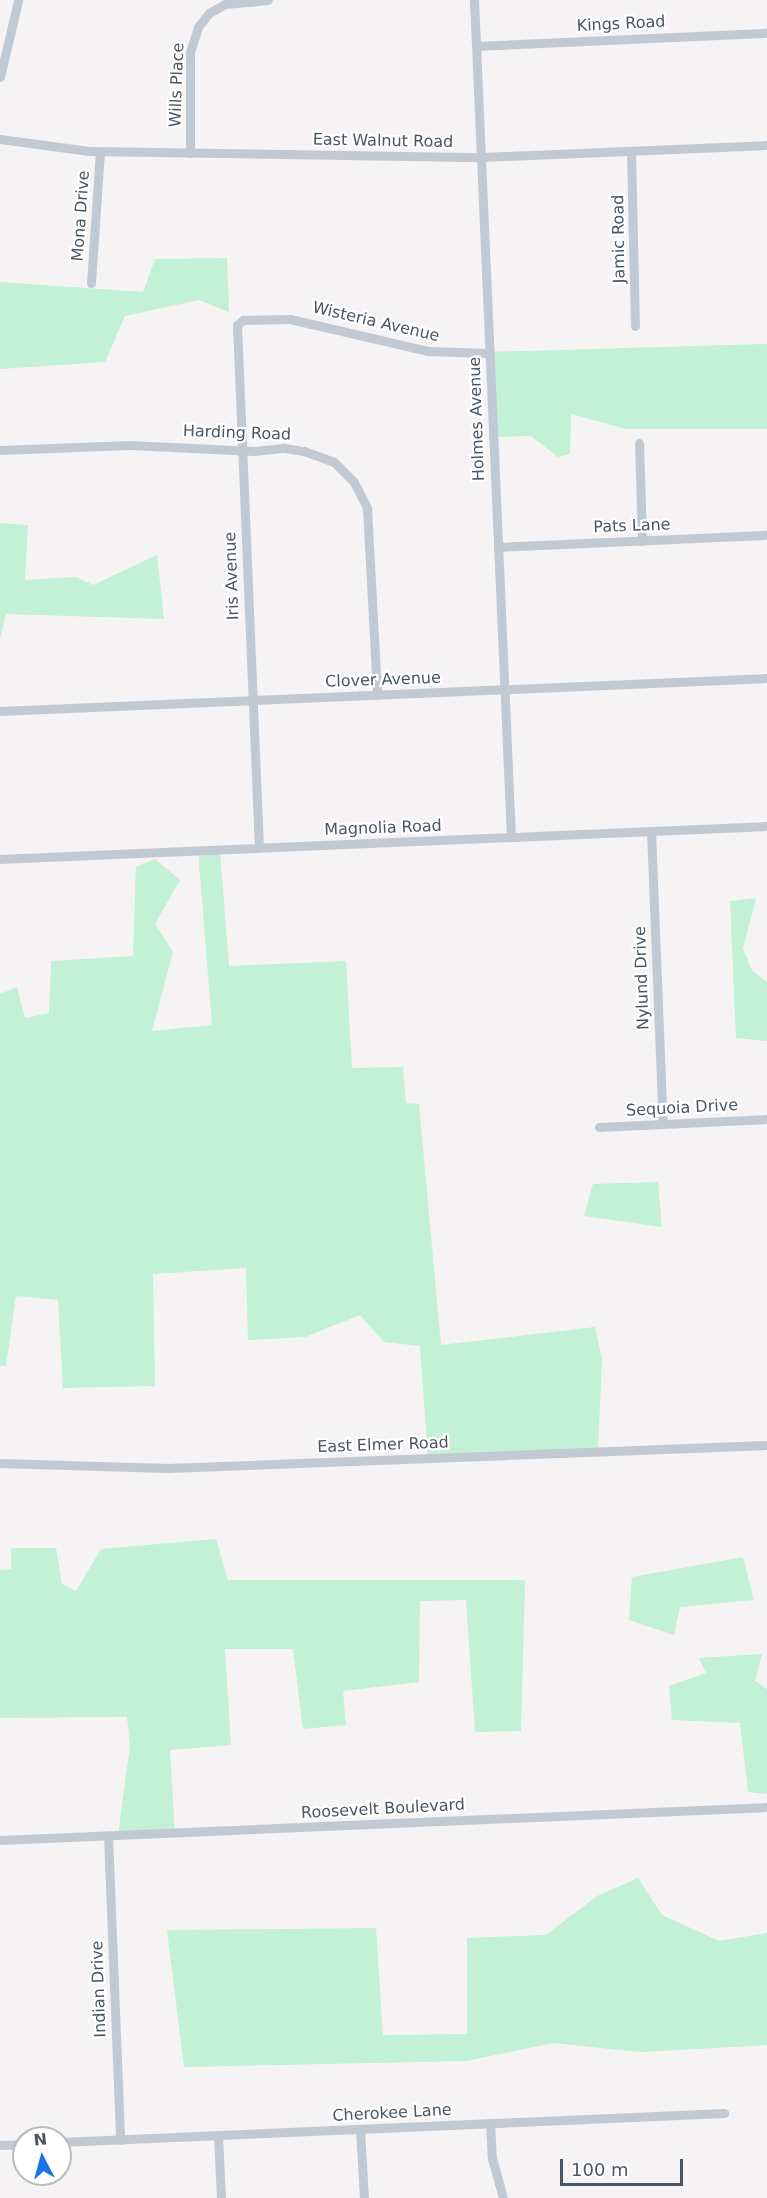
<!DOCTYPE html>
<html>
<head>
<meta charset="utf-8">
<style>
  body { margin:0 }
  #map { position:relative; width:767px; height:2198px; overflow:hidden; background:#f5f3f3; font-family:"DejaVu Sans",sans-serif }
  div>[style] { position:absolute }
  [style*='--x'] { left:calc(var(--x)*1px); top:calc(var(--y)*1px); width:calc(var(--w)*1px); rotate:calc(var(--a)*1deg) }
  .green>* { inset:0; background:#c3f1d5 }
  .street>* { height:9px; margin:-4.5px; padding:0 4.5px; transform-origin:4.5px; border-radius:4.5px; background:#c1cad2 }
  span { translate:-50% -50%; white-space:nowrap; text-align:center; line-height:1.15; -webkit-text-stroke:4.5px #fff; paint-order:stroke }
  .street-label { font-size:16px; color:#4a5661 }
  .north { position:absolute; left:12px; top:2126px; width:60px; height:60px; box-sizing:border-box; background:#fff; border:2px solid #b7bbc0; border-radius:50%; rotate:354deg; font-size:16px; font-weight:700; line-height:24px; text-align:center; color:#4a5661 }
  .north::after { content:''; display:block; margin:auto; width:21px; height:27px; background:#1a73e8; clip-path:polygon(50% 0,100% 100%,50% 72%,0 100%) }
  .scale { position:absolute; left:560px; top:2159px; width:123px; height:27px; box-sizing:border-box; border:3px solid #4a5661; border-top:0; padding-left:8px; font-size:18px; line-height:21px; white-space:nowrap; color:#4a5661; -webkit-text-stroke:4px #fff; paint-order:stroke }
</style>
</head>
<body>
<div id="map">
  <div class="green">
    <div style="clip-path:polygon(227px 258px,229px 312px,199px 300px,125px 316px,105px 362px,0 369px,0 282px,143px 292px,155px 259px)"></div>
    <div style="clip-path:polygon(767px 344px,767px 429px,626px 429px,571px 414px,570px 454px,558px 457px,531px 436px,490px 437px,487px 352px)"></div>
    <div style="clip-path:polygon(0 523px,28px 525px,25px 580px,76px 577px,93px 585px,157px 555px,164px 619px,6px 614px,0 638px)"></div>
    <div style="clip-path:polygon(220px 850px,229px 966px,346px 961px,352px 1068px,403px 1067px,406px 1103px,419px 1104px,441px 1345px,595px 1327px,602px 1359px,598px 1451px,428px 1459px,420px 1346px,384px 1342px,360px 1315px,305px 1337px,248px 1340px,246px 1268px,153px 1274px,155px 1386px,63px 1388px,58px 1300px,16px 1296px,6px 1366px,0 1366px,0 994px,17px 987px,25px 1018px,49px 1013px,51px 961px,133px 956px,136px 867px,155px 859px,180px 880px,155px 924px,173px 952px,152px 1031px,212px 1025px,198px 851px)"></div>
    <div style="clip-path:polygon(756px 898px,743px 949px,752px 970px,767px 982px,767px 1041px,736px 1038px,730px 901px)"></div>
    <div style="clip-path:polygon(658px 1182px,662px 1227px,584px 1216px,593px 1184px)"></div>
    <div style="clip-path:polygon(216px 1539px,228px 1580px,525px 1580px,521px 1731px,475px 1732px,466px 1600px,420px 1601px,419px 1682px,343px 1691px,346px 1725px,303px 1729px,293px 1649px,225px 1649px,231px 1745px,170px 1750px,175px 1833px,118px 1835px,130px 1746px,127px 1717px,0 1718px,0 1570px,11px 1569px,11px 1548px,56px 1548px,62px 1584px,76px 1591px,101px 1549px)"></div>
    <div style="clip-path:polygon(743px 1557px,754px 1600px,680px 1607px,674px 1635px,629px 1620px,632px 1577px)"></div>
    <div style="clip-path:polygon(762px 1654px,755px 1681px,767px 1689px,767px 1794px,748px 1792px,740px 1723px,672px 1720px,669px 1686px,706px 1673px,699px 1658px)"></div>
    <div style="clip-path:polygon(638px 1878px,662px 1915px,719px 1941px,767px 1933px,767px 2045px,640px 2052px,553px 2043px,466px 2061px,184px 2067px,167px 1930px,376px 1928px,383px 2035px,467px 2034px,467px 1938px,546px 1935px,597px 1896px)"></div>
  </div>
  <div class="street">
    <div style="--x:474;--y:0;--w:838;--a:87.47"></div>
    <div style="--x:476;--y:46;--w:291;--a:-2.6"></div>
    <div style="--x:0;--y:77;--w:78;--a:-76.7"></div>
    <div style="--x:0;--y:139;--w:90;--a:7.7"></div>
    <div style="--x:89;--y:151;--w:392;--a:0.9"></div>
    <div style="--x:481;--y:157;--w:286;--a:-2.4"></div>
    <div style="--x:631;--y:151;--w:175;--a:88.7"></div>
    <div style="--x:190;--y:153;--w:101;--a:-90"></div>
    <div style="--x:190;--y:52;--w:26;--a:-72"></div>
    <div style="--x:198;--y:27;--w:18;--a:-52"></div>
    <div style="--x:209;--y:13;--w:18;--a:-29"></div>
    <div style="--x:225;--y:4;--w:43;--a:-5.3"></div>
    <div style="--x:91;--y:283;--w:131;--a:-86.1"></div>
    <div style="--x:639;--y:443;--w:98;--a:88.2"></div>
    <div style="--x:0;--y:450;--w:130;--a:-2.2"></div>
    <div style="--x:130;--y:445;--w:124;--a:2.8"></div>
    <div style="--x:254;--y:451;--w:30;--a:-6"></div>
    <div style="--x:284;--y:448;--w:20;--a:9"></div>
    <div style="--x:304;--y:451;--w:32;--a:20"></div>
    <div style="--x:334;--y:462;--w:28;--a:45"></div>
    <div style="--x:354;--y:482;--w:29;--a:63"></div>
    <div style="--x:367;--y:508;--w:187;--a:86.9"></div>
    <div style="--x:498;--y:547;--w:269;--a:-2.6"></div>
    <div style="--x:0;--y:711;--w:768;--a:-2.46"></div>
    <div style="--x:651;--y:831;--w:293;--a:87.7"></div>
    <div style="--x:259;--y:848;--w:523;--a:-92.41"></div>
    <div style="--x:237;--y:325;--w:8;--a:-40"></div>
    <div style="--x:243;--y:320;--w:47;--a:-1.2"></div>
    <div style="--x:290;--y:319;--w:141;--a:13.1"></div>
    <div style="--x:427;--y:351;--w:62;--a:1.8"></div>
    <div style="--x:0;--y:859;--w:768;--a:-2.46"></div>
    <div style="--x:599;--y:1127;--w:168;--a:-2.7"></div>
    <div style="--x:0;--y:1463;--w:168;--a:1.7"></div>
    <div style="--x:168;--y:1468;--w:599;--a:-2.2"></div>
    <div style="--x:108;--y:1836;--w:304;--a:87.7"></div>
    <div style="--x:0;--y:1840;--w:768;--a:-2.46"></div>
    <div style="--x:490;--y:2123;--w:35;--a:87"></div>
    <div style="--x:492;--y:2158;--w:41;--a:74.6"></div>
    <div style="--x:360;--y:2129;--w:69;--a:86.7"></div>
    <div style="--x:218;--y:2135;--w:63;--a:87.3"></div>
    <div style="--x:60;--y:2142;--w:665;--a:-2.5"></div>
    <div style="--x:0;--y:2145;--w:24;--a:-2"></div>
  </div>
  <div class="street-label">
    <span style="left:621px;top:24px;rotate:-3deg">Kings Road</span>
    <span style="left:177px;top:85px;rotate:-88deg">Wills Place</span>
    <span style="left:383px;top:141px;rotate:1deg">East Walnut Road</span>
    <span style="left:81px;top:216px;rotate:-86deg">Mona Drive</span>
    <span style="left:619px;top:239px;rotate:-91deg">Jamic Road</span>
    <span style="left:376px;top:322px;rotate:13deg">Wisteria Avenue</span>
    <span style="left:477px;top:419px;rotate:-92deg">Holmes Avenue</span>
    <span style="left:237px;top:433px;rotate:2deg">Harding Road</span>
    <span style="left:632px;top:526px;rotate:-2deg">Pats Lane</span>
    <span style="left:232px;top:576px;rotate:-92deg">Iris Avenue</span>
    <span style="left:383px;top:680px;rotate:-2deg">Clover Avenue</span>
    <span style="left:383px;top:828px;rotate:-2deg">Magnolia Road</span>
    <span style="left:642px;top:978px;rotate:-92deg">Nylund Drive</span>
    <span style="left:682px;top:1108px;rotate:-3deg">Sequoia Drive</span>
    <span style="left:383px;top:1445px;rotate:-2deg">East Elmer Road</span>
    <span style="left:383px;top:1809px;rotate:-3deg">Roosevelt Boulevard</span>
    <span style="left:99px;top:1989px;rotate:-92deg">Indian Drive</span>
    <span style="left:392px;top:2113px;rotate:-3deg">Cherokee Lane</span>
  </div>
  <div class="north">N</div>
  <div class="scale">100 m</div>
</div>
</body>
</html>
